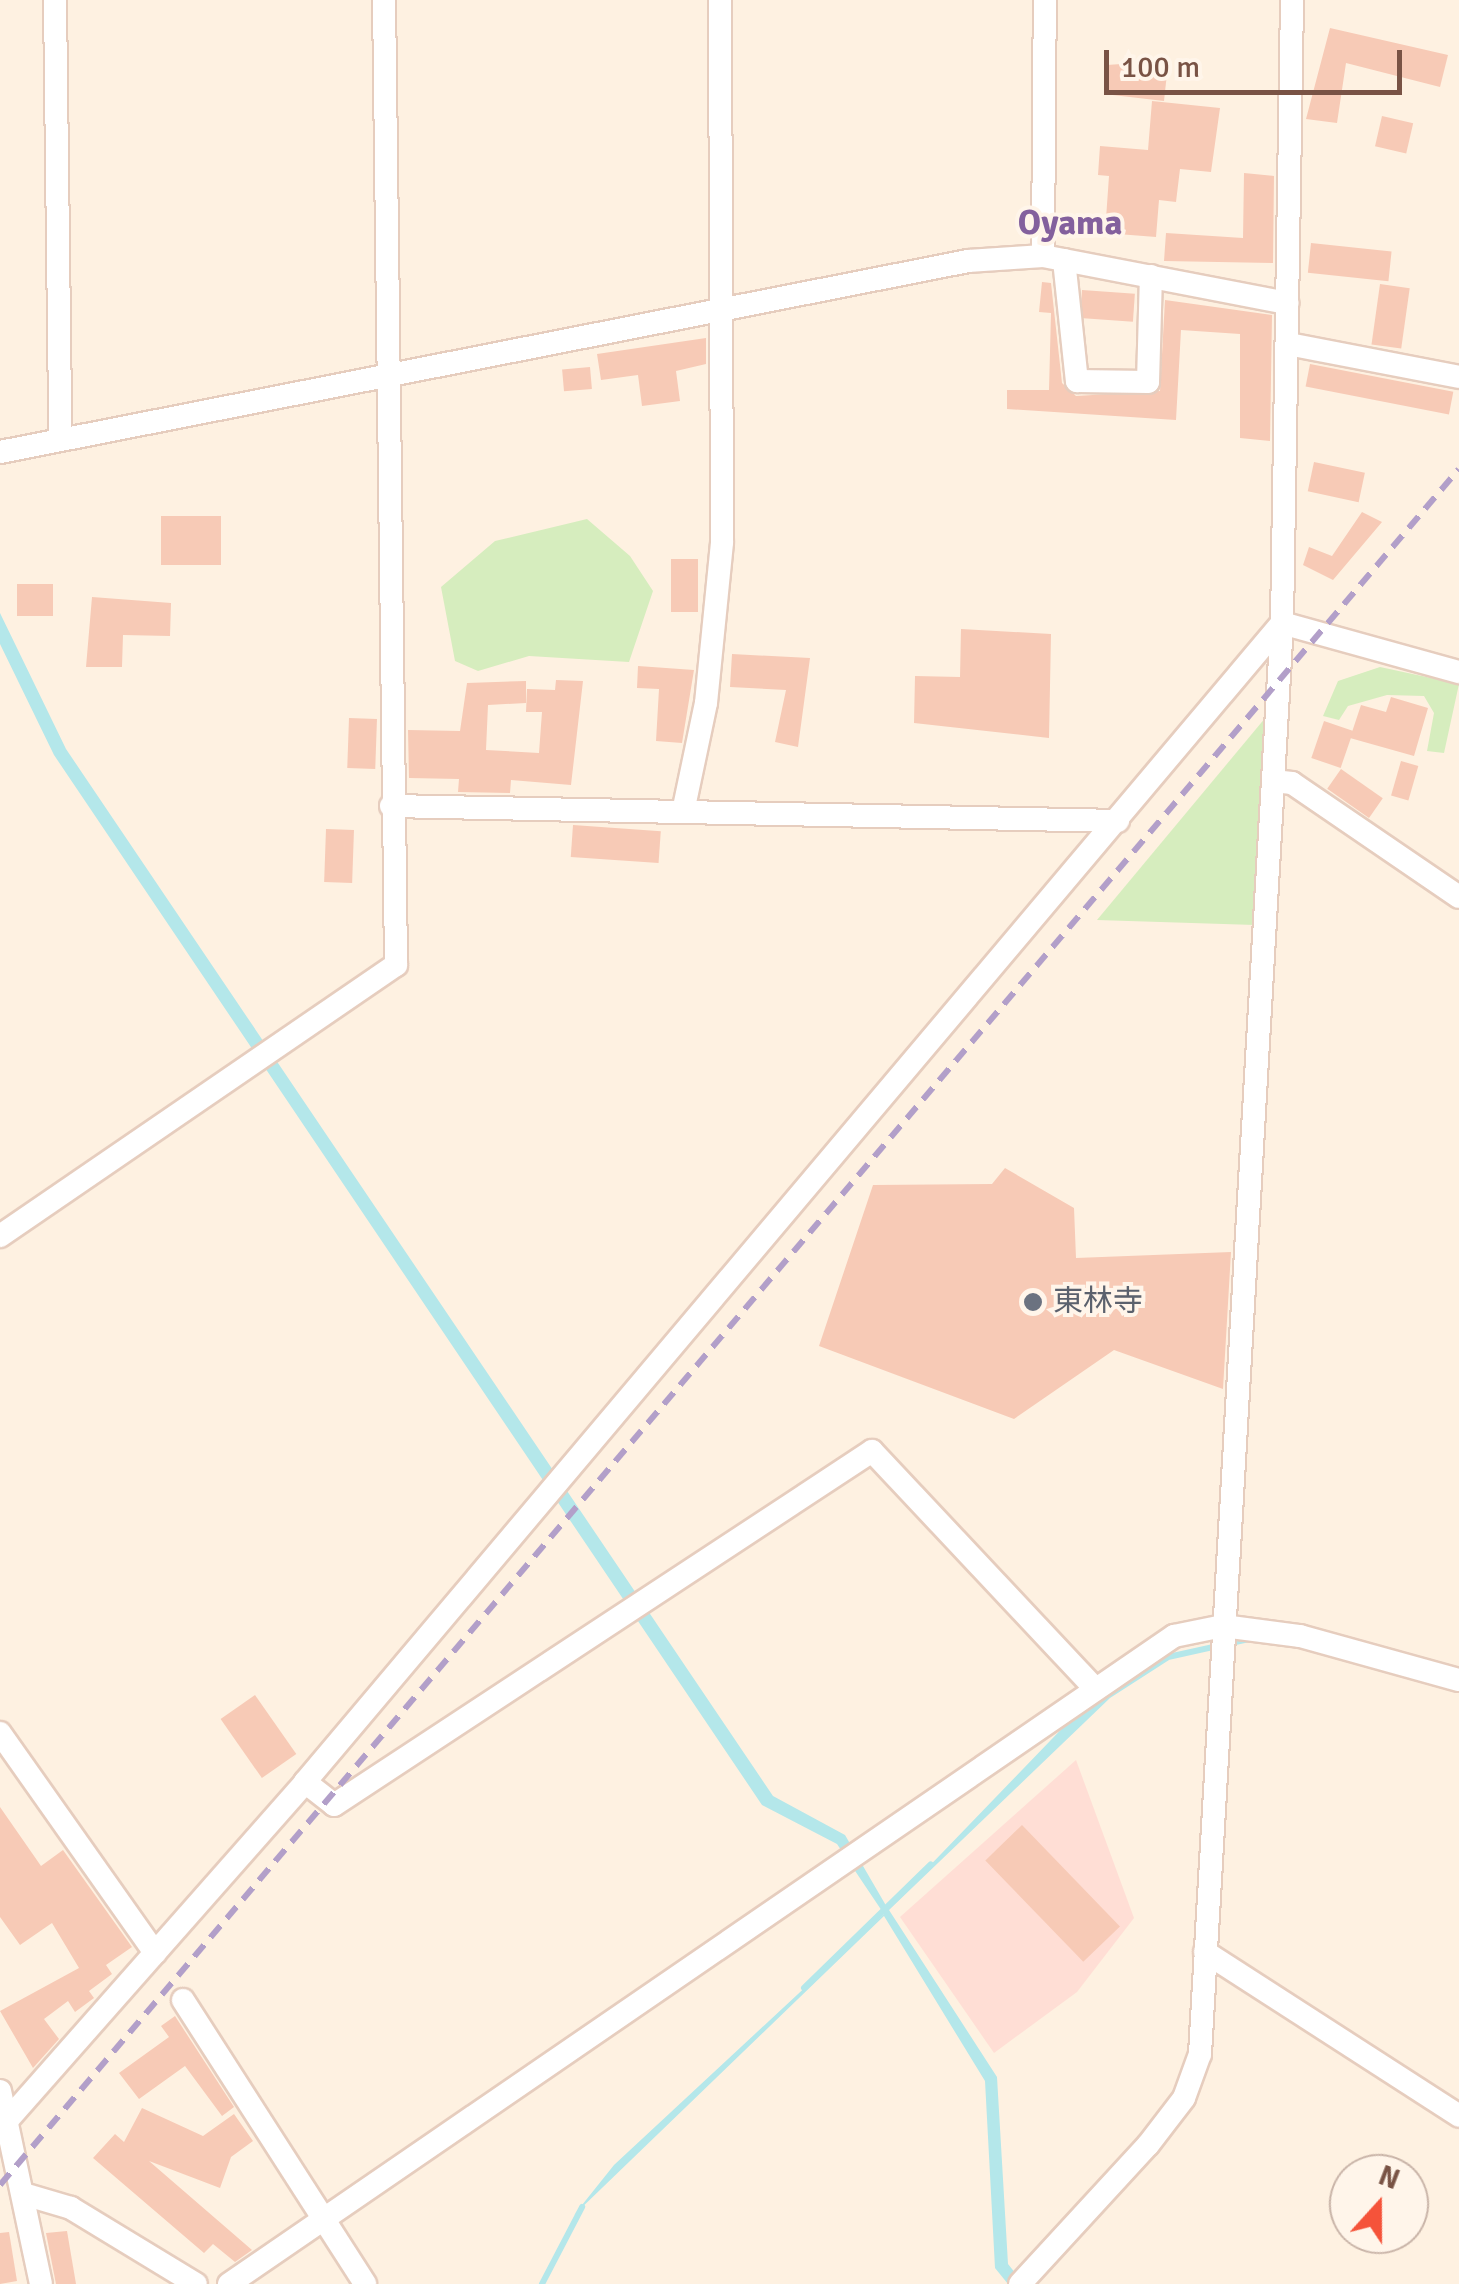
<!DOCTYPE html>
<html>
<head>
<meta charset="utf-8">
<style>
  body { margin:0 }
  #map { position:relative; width:1459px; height:2284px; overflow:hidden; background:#fef1e1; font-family:Signika,"Noto Sans JP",sans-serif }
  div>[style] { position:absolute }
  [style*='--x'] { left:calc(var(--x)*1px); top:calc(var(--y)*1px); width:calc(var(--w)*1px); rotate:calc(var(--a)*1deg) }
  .commercial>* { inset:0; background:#ffded5 }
  .green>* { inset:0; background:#d6edbe }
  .water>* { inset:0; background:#b4e7ea }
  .stream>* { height:6px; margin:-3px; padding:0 3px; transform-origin:3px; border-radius:3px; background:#b4e7ea }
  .building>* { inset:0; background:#f7cab6; transform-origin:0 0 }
  .roads { filter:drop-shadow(2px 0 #e6cdbe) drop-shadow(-2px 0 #e6cdbe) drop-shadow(0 2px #e6cdbe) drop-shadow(0 -2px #e6cdbe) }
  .minor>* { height:22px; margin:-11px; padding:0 11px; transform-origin:11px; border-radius:11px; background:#fff }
  .rail>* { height:6px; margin-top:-3px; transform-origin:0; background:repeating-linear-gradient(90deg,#b29fc9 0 15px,transparent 0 25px) }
  .dots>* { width:28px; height:28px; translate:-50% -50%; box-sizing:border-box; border:5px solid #fff5ea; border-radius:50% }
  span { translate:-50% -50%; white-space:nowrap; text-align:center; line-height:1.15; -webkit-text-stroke:8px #fff5ea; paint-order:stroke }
  .worship-label { font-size:30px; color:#5b616d }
  .left { translate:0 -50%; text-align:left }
  .quarter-label { font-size:35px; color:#83609d; font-weight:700 }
  .north { position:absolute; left:1329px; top:2154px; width:100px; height:100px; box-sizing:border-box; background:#fff5ea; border:2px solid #c9b4a8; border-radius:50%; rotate:21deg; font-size:28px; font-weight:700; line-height:40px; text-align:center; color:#795345 }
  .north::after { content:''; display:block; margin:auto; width:35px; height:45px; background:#f5533a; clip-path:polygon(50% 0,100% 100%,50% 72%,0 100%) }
  .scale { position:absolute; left:1104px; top:50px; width:298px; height:45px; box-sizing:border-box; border:5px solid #795345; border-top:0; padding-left:12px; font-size:30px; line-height:35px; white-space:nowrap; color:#795345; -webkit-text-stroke:8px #fff5ea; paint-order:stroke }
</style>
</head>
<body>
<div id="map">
  <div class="commercial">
    <div style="clip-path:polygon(1076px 1760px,1134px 1918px,1077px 1992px,994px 2053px,900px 1917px)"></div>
  </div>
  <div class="green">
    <div style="clip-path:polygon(587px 519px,630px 556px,653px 591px,629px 662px,529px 656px,478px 671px,455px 661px,441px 587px,495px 541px)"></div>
    <div style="clip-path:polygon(1380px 667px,1459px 684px,1444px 753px,1427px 751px,1434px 713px,1424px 696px,1387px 695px,1348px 706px,1339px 720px,1323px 716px,1338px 681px)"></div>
    <div style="clip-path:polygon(1266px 717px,1255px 925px,1097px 920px)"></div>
  </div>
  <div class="water">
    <div style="clip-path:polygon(0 613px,66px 749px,773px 1796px,845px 1835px,888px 1909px,1102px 1687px,1165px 1649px,1169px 1660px,1110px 1698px,889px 1910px,997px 2077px,1008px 2264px,1024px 2284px,1008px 2284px,995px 2268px,985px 2081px,884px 1916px,574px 2215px,614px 2165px,884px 1914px,837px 1844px,762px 1805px,54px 755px,0 644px)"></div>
  </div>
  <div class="stream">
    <div style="--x:1159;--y:1659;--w:92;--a:-12.5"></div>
    <div style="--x:804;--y:1988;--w:177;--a:-44.3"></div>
    <div style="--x:542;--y:2284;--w:87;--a:-62.5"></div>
  </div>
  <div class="building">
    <div style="clip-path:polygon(1330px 28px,1448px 55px,1440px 87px,1346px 63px,1337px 123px,1306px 119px)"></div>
    <div style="clip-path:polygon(1149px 62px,1168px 64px,1164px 101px,1104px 94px,1107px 65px)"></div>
    <div style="clip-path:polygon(1152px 101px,1220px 108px,1211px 172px,1180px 169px,1176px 202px,1159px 200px,1156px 237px,1105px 233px,1109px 176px,1098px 175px,1100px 146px,1148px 150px)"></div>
    <div style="left:1382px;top:116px;width:32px;height:31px;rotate:13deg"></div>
    <div style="clip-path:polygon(1244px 173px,1274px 176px,1273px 263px,1164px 261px,1166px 233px,1243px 238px)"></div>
    <div style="left:1311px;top:243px;width:81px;height:30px;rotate:6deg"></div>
    <div style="clip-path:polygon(1042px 282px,1051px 283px,1062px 383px,1076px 396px,1160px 391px,1165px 300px,1272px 315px,1270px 441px,1240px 438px,1240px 334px,1181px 330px,1176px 420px,1007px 409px,1007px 390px,1049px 390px,1051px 313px,1039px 312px)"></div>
    <div style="left:1380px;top:284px;width:30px;height:61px;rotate:8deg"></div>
    <div style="left:1082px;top:290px;width:53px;height:28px;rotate:4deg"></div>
    <div style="clip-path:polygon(706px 338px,706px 364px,676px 371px,680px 401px,642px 406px,638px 375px,601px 380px,597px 354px)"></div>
    <div style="left:1310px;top:364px;width:146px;height:23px;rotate:11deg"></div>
    <div style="left:590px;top:367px;width:22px;height:28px;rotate:85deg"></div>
    <div style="left:1314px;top:462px;width:52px;height:30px;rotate:12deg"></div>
    <div style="clip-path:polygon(1362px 512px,1382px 522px,1333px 580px,1303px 565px,1309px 547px,1332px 556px)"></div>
    <div style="left:161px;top:516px;width:60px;height:49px"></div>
    <div style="left:671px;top:559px;width:27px;height:53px"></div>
    <div style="left:17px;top:584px;width:36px;height:32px"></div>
    <div style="clip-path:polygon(92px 597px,171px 603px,170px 636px,123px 635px,122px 667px,86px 667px)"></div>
    <div style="clip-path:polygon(961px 629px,1051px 634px,1049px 738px,914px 723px,915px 676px,960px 677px)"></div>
    <div style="clip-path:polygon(732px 654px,810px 658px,798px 747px,775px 742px,786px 690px,730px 687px)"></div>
    <div style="clip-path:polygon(638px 666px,694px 670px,682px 743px,656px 741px,659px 689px,637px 688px)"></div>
    <div style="clip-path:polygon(556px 680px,583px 681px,571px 785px,511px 780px,510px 793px,458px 792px,459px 779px,409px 778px,408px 730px,460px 731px,467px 683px,526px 681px,526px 703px,488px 705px,486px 750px,539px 753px,542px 712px,526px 712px,527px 689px,555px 690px)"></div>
    <div style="clip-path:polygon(1391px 697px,1428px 708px,1414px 756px,1350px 738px,1361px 705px,1386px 712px)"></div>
    <div style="left:349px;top:718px;width:28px;height:50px;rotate:2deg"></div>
    <div style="left:1324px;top:721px;width:31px;height:39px;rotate:19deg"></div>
    <div style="left:1401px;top:761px;width:18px;height:36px;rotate:16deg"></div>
    <div style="left:1341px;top:769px;width:51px;height:24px;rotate:35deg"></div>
    <div style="left:573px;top:825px;width:88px;height:32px;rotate:4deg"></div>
    <div style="left:326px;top:829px;width:28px;height:53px;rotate:2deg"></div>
    <div style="clip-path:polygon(1005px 1168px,1074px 1208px,1076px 1258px,1231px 1252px,1223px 1389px,1114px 1350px,1014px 1419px,819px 1346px,873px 1185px,992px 1184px)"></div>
    <div style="left:255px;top:1695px;width:72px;height:42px;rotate:55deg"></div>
    <div style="clip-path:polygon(0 1807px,41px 1866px,63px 1850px,132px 1947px,106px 1965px,112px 1974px,89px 1991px,94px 1998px,75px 2012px,68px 2001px,44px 2019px,59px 2039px,33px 2068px,0 2011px,79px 1968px,52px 1923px,20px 1945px,0 1917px)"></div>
    <div style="left:1022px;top:1825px;width:141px;height:51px;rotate:46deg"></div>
    <div style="clip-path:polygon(175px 2016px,234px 2107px,222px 2116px,185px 2066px,139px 2099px,119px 2073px,169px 2037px,161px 2026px)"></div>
    <div style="clip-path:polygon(142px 2108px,203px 2136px,234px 2114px,253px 2141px,231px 2157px,220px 2188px,149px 2161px,252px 2250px,235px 2262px,213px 2244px,204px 2253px,93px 2158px,115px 2134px,124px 2142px)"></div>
    <div style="clip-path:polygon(67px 2231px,76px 2284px,56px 2284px,46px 2233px)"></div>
    <div style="clip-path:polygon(9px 2232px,17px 2281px,0 2284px,0 2233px)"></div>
  </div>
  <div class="roads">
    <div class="minor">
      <div style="--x:55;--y:0;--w:439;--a:89.3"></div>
      <div style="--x:1043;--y:256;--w:256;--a:-89.6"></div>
      <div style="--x:1064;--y:260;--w:122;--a:83.9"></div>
      <div style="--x:1077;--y:381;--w:71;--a:0.8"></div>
      <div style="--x:1148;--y:382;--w:106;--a:-88.4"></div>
      <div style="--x:1288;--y:344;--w:174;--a:10.9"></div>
      <div style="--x:0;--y:452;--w:987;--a:-11.16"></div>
      <div style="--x:968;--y:261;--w:75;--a:-3.8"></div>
      <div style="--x:1043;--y:256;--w:249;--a:10.9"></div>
      <div style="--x:1282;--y:623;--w:184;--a:15.5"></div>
      <div style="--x:1273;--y:781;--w:19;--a:6"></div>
      <div style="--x:1292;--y:783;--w:202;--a:34.3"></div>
      <div style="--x:391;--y:806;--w:727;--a:1.18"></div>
      <div style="--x:683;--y:812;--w:111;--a:-78.1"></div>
      <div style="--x:706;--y:703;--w:162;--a:-84.3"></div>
      <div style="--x:722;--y:542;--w:542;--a:-90.21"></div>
      <div style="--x:0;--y:1236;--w:480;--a:-34.4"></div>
      <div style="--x:396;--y:965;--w:965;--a:-90.71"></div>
      <div style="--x:0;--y:1733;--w:269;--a:54.8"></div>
      <div style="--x:305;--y:1782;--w:37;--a:38"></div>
      <div style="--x:334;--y:1805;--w:644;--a:-33.34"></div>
      <div style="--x:872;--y:1451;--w:324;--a:46.8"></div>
      <div style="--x:1205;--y:1952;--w:302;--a:32.8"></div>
      <div style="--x:183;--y:2000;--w:337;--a:57.3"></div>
      <div style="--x:0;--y:2091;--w:197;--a:78"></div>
      <div style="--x:4;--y:2124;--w:456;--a:-48.6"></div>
      <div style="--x:305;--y:1782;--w:1516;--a:-49.87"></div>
      <div style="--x:27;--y:2195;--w:46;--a:16.5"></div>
      <div style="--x:71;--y:2208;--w:146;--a:31.3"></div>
      <div style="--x:229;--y:2284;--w:1146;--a:-34.44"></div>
      <div style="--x:1174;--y:1636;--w:50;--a:-11.5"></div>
      <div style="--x:1223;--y:1626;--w:78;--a:7.4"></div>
      <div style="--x:1300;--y:1636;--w:165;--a:15.5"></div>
      <div style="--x:1020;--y:2284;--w:189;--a:-47.4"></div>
      <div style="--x:1148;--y:2145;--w:59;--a:-52.5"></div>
      <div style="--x:1184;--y:2098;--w:47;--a:-70"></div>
      <div style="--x:1200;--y:2054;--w:1433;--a:-86.72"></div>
      <div style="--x:1282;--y:623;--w:623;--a:-89.08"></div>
    </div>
  </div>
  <div class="rail">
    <div style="--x:0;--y:2185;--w:2252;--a:-49.63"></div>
  </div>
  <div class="dots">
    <div style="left:1033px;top:1302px;background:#6b7280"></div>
  </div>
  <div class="worship-label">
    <span class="left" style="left:1053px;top:1302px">東林寺</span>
  </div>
  <div class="quarter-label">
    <span style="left:1070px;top:223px">Oyama</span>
  </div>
  <div class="north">N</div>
  <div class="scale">100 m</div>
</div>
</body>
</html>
